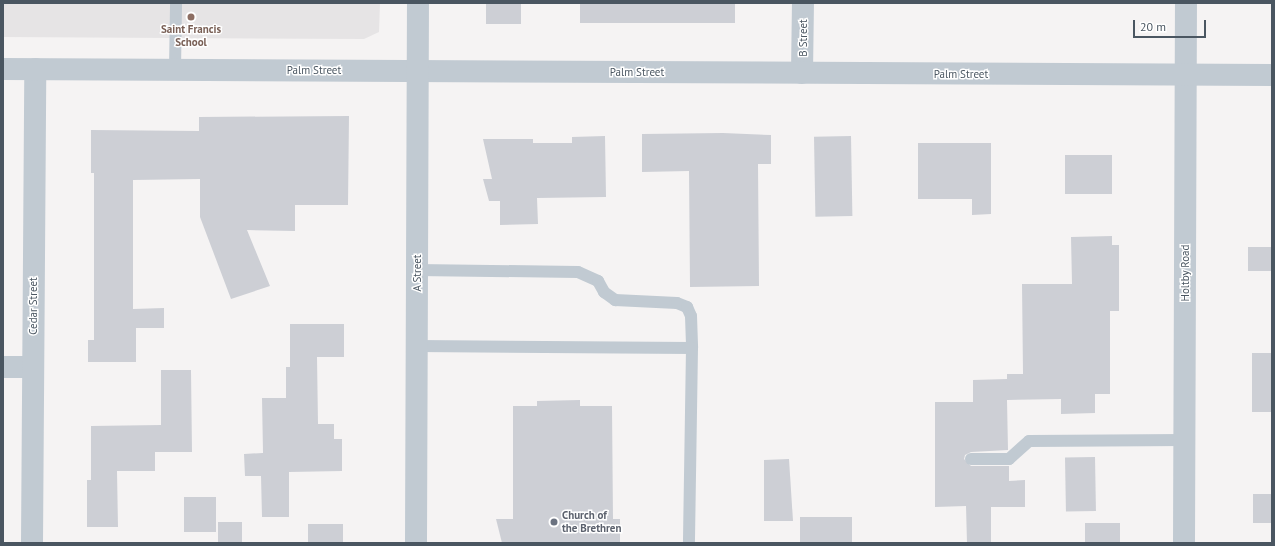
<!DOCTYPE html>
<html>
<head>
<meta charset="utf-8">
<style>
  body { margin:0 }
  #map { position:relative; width:1275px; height:546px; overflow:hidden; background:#f5f3f3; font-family:"PT Sans",sans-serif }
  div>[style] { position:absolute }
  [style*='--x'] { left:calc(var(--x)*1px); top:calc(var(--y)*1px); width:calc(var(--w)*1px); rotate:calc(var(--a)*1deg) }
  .education>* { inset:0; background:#e6e4e5 }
  .building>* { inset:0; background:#cdcfd5; transform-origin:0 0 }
  .service>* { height:12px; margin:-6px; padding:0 6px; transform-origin:6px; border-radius:6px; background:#c1cad2 }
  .minor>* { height:22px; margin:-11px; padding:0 11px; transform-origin:11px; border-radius:11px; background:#c1cad2 }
  .tertiary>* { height:22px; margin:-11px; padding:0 11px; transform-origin:11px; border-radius:11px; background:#c1cad2 }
  .dots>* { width:11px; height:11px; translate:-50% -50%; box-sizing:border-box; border:2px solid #fff; border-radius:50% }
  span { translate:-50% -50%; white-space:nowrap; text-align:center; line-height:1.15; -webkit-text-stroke:3px #fff; paint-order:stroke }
  .education-label { font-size:11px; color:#785e54; font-weight:700 }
  .street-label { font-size:11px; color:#4a5661 }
  .worship-label { font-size:11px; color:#5b616d; font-weight:700 }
  .left { translate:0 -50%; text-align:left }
  .frame { position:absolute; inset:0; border:4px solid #4a5661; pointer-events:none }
  .scale { position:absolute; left:1133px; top:20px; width:73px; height:18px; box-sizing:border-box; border:2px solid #4a5661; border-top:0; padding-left:5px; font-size:12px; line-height:14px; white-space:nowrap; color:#4a5661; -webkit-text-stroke:3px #fff; paint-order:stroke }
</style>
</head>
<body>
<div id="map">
  <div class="education">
    <div style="clip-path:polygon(3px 3px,380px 3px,379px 32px,364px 39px,3px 37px)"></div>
  </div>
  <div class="building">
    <div style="left:486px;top:3px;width:35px;height:21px"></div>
    <div style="left:580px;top:3px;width:155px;height:20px"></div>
    <div style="clip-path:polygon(349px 116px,348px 205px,295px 205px,295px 231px,247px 230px,270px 286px,231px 299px,200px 217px,200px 179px,133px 180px,133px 309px,164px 308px,164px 328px,136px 328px,136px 362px,88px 362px,88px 340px,94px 340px,94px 173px,91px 173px,91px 130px,199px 131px,199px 117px)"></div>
    <div style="clip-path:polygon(723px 133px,771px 135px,771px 164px,758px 164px,759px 286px,690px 287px,689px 171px,642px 172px,642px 134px)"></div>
    <div style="clip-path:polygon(605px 136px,606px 197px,537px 198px,538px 224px,500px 225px,500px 201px,489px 201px,483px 179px,492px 179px,483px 139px,533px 139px,533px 143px,572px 143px,572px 137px)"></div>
    <div style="left:851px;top:136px;width:80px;height:37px;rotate:89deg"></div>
    <div style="clip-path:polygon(918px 143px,991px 143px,991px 214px,972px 215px,972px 199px,918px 199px)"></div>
    <div style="left:1112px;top:155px;width:39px;height:47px;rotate:90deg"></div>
    <div style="clip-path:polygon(1112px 236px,1112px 245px,1119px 245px,1119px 311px,1110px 311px,1110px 394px,1095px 394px,1095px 413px,1061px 414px,1061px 399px,1007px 400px,1008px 450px,971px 452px,965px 455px,964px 459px,971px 466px,1009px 466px,1009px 481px,1025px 480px,1025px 507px,991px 507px,991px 543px,967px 543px,966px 506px,935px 507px,935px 402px,973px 402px,973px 380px,1007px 379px,1007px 374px,1023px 374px,1022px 284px,1072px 284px,1071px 237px)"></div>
    <div style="left:1248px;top:247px;width:24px;height:24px"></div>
    <div style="clip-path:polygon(290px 324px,344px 324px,344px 357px,317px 357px,318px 424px,334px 424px,334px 439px,342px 439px,342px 471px,289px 472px,289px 517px,262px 517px,261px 476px,245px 476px,244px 454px,263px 453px,262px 398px,286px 398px,286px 367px,290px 367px)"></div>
    <div style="left:1252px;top:353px;width:20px;height:59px"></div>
    <div style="clip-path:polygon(161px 370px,191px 370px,192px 452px,155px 452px,155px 471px,117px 471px,118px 527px,87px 527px,87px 480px,91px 480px,91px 426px,161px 425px)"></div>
    <div style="clip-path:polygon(580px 400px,580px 406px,612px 406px,613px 519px,620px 519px,620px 543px,502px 543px,496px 519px,513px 519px,513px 406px,537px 406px,537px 401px)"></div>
    <div style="left:1095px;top:457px;width:54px;height:30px;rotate:89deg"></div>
    <div style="clip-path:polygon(789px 459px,793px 521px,764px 521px,764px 460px)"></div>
    <div style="left:1253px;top:494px;width:19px;height:29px"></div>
    <div style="left:216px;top:497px;width:35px;height:32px;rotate:90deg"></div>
    <div style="left:800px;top:517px;width:52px;height:26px"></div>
    <div style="left:218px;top:522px;width:24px;height:21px"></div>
    <div style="left:1120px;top:523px;width:20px;height:35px;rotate:90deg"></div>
    <div style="left:343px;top:524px;width:19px;height:35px;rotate:90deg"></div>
  </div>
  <div class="service">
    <div style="--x:175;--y:70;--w:67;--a:-89.1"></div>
    <div style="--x:417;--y:270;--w:161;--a:0.7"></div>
    <div style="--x:578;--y:272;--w:22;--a:24"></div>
    <div style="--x:598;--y:281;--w:13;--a:61"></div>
    <div style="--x:604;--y:292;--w:14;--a:36"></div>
    <div style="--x:615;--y:300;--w:62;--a:2.8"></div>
    <div style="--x:677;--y:303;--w:11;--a:22"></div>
    <div style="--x:687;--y:307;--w:10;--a:66"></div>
    <div style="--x:691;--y:316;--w:32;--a:88"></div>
    <div style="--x:417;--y:346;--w:275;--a:0.4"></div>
    <div style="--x:692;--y:348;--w:195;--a:90.9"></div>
    <div style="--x:971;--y:459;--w:38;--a:0"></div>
    <div style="--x:1009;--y:459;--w:27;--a:-42"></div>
    <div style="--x:1029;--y:441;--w:155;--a:-0.4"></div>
  </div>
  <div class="minor">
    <div style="--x:802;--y:73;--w:70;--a:-89.2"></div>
    <div style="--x:3;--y:367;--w:30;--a:0"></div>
    <div style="--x:32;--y:543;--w:474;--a:-89.6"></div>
    <div style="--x:1184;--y:543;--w:540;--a:-89.79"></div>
  </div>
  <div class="tertiary">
    <div style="--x:3;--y:69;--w:1269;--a:0.27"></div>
    <div style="--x:416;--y:543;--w:540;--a:-89.79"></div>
  </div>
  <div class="dots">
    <div style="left:191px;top:17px;background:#8d6e63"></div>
    <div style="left:554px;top:522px;background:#6b7280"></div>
  </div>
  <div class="education-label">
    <span style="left:191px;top:36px">Saint Francis<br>School</span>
  </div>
  <div class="street-label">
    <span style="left:803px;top:38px;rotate:-90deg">B Street</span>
    <span style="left:314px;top:70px">Palm Street</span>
    <span style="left:637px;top:72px">Palm Street</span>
    <span style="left:961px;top:74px">Palm Street</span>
    <span style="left:417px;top:273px;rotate:-90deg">A Street</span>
    <span style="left:1185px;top:273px;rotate:-90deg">Holtby Road</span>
    <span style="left:33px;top:306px;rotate:-90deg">Cedar Street</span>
  </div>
  <div class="worship-label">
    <span class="left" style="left:562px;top:522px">Church of<br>the Brethren</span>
  </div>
  <div class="frame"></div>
  <div class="scale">20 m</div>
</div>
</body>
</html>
